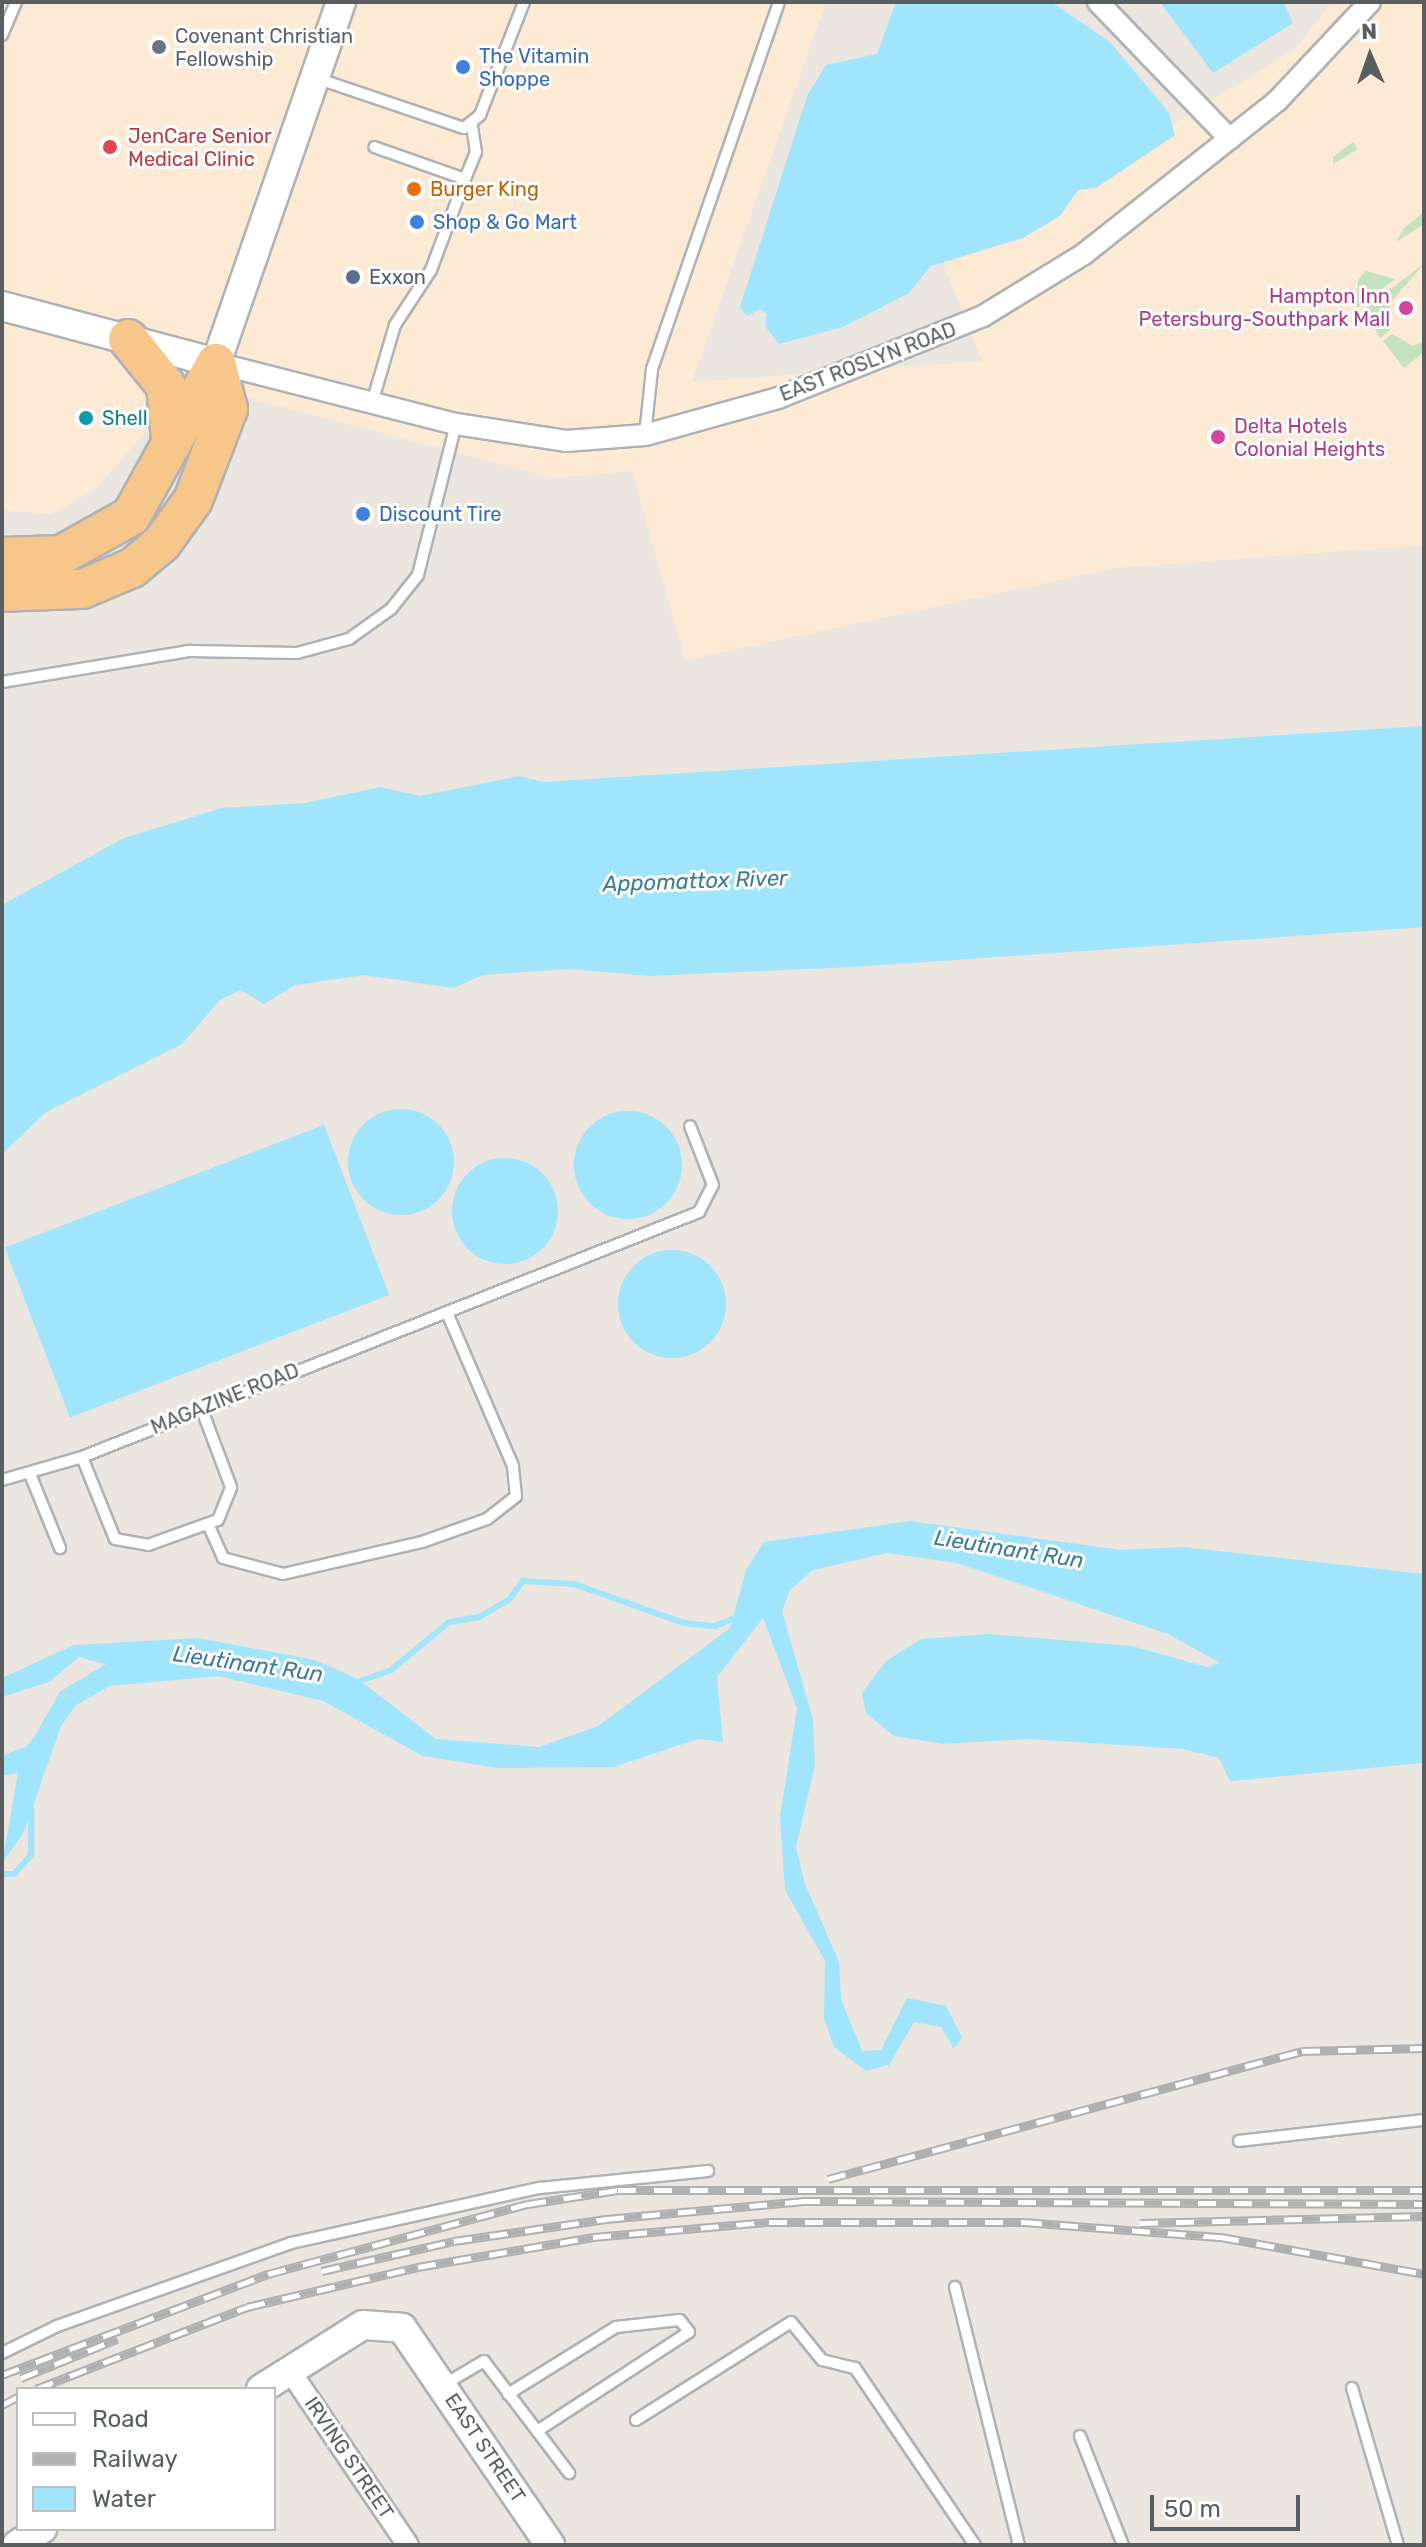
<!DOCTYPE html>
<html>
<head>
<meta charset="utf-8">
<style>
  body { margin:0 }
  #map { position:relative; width:1426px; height:2547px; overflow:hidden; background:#ebe6e0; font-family:Rubik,sans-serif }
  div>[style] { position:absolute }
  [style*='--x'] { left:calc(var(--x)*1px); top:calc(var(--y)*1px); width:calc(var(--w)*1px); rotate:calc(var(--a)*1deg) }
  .commercial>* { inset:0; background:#fcead4 }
  .green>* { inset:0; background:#c4e2bd }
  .water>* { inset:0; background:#a0e5fb; transform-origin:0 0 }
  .round { border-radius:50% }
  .stream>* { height:6px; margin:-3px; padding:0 3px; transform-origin:3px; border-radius:3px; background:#a0e5fb }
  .roads { filter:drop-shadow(2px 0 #aeb2b5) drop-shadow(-2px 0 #aeb2b5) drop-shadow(0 2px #aeb2b5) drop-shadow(0 -2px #aeb2b5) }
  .lane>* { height:10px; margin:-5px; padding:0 5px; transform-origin:5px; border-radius:5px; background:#fff }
  .street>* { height:20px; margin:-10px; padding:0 10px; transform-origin:10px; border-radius:10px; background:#fff }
  .secondary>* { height:28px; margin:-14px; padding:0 14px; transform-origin:14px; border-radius:14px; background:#fff }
  .highway>* { height:38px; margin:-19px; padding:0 19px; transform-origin:19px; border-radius:19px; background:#f7c68a }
  .rail>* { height:9px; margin-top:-4.5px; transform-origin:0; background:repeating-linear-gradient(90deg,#fff 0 18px,#afb0b0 0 36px); box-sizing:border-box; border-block:2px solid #afb0b0 }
  .dots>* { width:22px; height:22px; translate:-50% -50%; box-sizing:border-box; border:4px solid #fff; border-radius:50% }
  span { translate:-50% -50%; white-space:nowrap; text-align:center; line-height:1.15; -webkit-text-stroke:6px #fff; paint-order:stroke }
  .worship-label { font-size:20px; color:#5b616d }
  .left { translate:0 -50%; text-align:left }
  .shop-label { font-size:20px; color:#366cbe }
  .health-label { font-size:20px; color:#be3a42 }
  .food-label { font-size:20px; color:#c56008 }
  .service-label { font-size:20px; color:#4e5e75 }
  .hotel-label { font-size:20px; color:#b23c85 }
  .right { translate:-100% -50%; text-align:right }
  .street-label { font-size:20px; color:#595e60 }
  .culture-label { font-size:20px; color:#0d838f }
  .water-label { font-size:22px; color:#3b7c9a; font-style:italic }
  .frame { position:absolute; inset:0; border:4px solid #595e60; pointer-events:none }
  .legend { position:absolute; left:16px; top:2387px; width:260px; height:144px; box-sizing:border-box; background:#fff; border:2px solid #bdbfbf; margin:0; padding:10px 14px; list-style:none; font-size:24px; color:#595e60 }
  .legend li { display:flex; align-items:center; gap:16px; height:40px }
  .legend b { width:40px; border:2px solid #bdbfbf }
  .north { position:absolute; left:1330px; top:16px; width:80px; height:80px; -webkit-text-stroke:6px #fff; paint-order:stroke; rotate:358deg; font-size:22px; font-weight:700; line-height:32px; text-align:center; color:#595e60 }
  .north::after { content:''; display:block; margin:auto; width:28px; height:36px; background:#595e60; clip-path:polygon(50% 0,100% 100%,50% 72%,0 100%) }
  .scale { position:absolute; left:1150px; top:2495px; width:150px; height:36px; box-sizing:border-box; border:4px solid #595e60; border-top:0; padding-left:10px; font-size:24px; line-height:28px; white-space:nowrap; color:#595e60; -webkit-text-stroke:6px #fff; paint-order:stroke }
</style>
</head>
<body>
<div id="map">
  <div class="commercial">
    <div style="clip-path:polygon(2px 2px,826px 2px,692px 382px,982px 361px,944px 265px,1295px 49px,1332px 2px,1424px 2px,1424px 545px,1116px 568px,685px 660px,632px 471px,553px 478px,173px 378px,144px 433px,96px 489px,51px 514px,2px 510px)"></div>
  </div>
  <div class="green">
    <div style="clip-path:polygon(1353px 142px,1358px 149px,1333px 164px,1333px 157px)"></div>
    <div style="clip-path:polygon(1424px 212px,1424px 224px,1396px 242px,1404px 228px)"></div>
    <div style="clip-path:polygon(1424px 264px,1390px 303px,1390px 330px,1380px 338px,1363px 310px)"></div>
    <div style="clip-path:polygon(1366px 271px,1395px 279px,1357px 308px,1358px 280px)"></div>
    <div style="clip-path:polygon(1392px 334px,1413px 346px,1424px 342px,1424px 352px,1404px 368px,1383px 341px)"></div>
  </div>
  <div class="water">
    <div style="clip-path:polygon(896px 2px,1051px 2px,1110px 42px,1169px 113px,1175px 135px,1096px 188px,1078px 190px,1060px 216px,1023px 238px,931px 266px,909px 293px,843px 327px,779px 344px,765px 326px,767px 314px,760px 309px,747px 316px,740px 307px,807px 96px,826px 65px,877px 54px)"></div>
    <div style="clip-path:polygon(1160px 2px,1283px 2px,1293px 23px,1213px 73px)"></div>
    <div style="clip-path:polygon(1424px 726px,1424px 927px,854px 967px,649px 976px,569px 969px,483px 975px,454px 988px,364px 975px,295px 985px,264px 1004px,241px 990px,220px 1000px,182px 1044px,46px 1112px,2px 1154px,2px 905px,124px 838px,222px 808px,305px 803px,381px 787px,420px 796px,520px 776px,543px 782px)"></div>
    <div class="round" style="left:348px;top:1109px;width:106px;height:106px"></div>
    <div class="round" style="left:574px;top:1111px;width:108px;height:108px"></div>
    <div style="left:324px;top:1125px;width:182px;height:342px;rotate:69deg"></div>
    <div class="round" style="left:452px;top:1158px;width:106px;height:106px"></div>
    <div class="round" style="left:618px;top:1250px;width:108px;height:108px"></div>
    <div style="clip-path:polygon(910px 1521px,1121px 1550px,1182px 1547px,1424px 1574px,1424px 1763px,1230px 1781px,1219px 1758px,1183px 1749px,1027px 1739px,943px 1744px,894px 1736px,866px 1713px,862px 1693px,886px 1661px,921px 1639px,988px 1634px,1132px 1646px,1207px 1667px,1220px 1663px,1168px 1634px,957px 1563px,887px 1553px,813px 1570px,790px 1590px,782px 1611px,813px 1720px,815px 1765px,796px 1847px,805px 1884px,839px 1962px,841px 1999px,862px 2051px,881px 2050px,907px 1998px,946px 2006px,962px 2037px,954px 2049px,941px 2027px,914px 2022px,889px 2065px,866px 2071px,834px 2047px,824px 2018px,825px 1961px,785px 1890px,780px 1817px,797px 1708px,763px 1618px,717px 1677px,723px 1742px,698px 1739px,614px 1767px,498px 1768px,423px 1756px,323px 1701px,218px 1676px,110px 1686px,76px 1705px,61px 1726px,24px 1832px,2px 1863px,18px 1773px,2px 1776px,2px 1756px,27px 1746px,72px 1687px,112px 1666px,79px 1657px,49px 1682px,2px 1697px,2px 1678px,74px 1645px,198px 1638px,315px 1660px,358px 1679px,436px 1739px,539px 1747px,598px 1726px,730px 1628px,746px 1570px,764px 1542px)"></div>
  </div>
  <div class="stream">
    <div style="--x:357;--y:1682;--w:36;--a:-19"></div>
    <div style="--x:391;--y:1670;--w:75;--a:-39.6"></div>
    <div style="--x:449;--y:1622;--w:30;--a:-9"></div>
    <div style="--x:479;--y:1617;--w:34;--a:-30"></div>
    <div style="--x:509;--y:1600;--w:24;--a:-54"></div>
    <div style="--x:523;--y:1581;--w:51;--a:3.4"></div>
    <div style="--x:574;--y:1584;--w:117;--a:19.5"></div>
    <div style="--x:684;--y:1623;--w:31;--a:6"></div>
    <div style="--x:715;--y:1626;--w:29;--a:-22"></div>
    <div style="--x:40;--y:1733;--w:45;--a:-60.6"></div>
    <div style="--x:62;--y:1694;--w:62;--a:-31.1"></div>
    <div style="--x:2;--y:1874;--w:12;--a:0"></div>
    <div style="--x:14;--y:1874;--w:25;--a:-48"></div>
    <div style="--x:31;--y:1855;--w:51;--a:-90"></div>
  </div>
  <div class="roads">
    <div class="lane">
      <div style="--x:2;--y:35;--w:36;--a:-67"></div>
      <div style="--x:316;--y:78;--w:156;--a:18.7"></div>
      <div style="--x:464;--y:128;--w:21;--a:-39"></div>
      <div style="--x:480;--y:115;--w:121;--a:-68.7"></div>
      <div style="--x:465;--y:179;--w:29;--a:-68"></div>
      <div style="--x:476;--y:152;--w:30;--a:-99"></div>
      <div style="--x:372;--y:403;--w:81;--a:-73.6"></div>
      <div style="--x:395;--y:325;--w:66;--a:-56.8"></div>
      <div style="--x:431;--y:270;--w:97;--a:-69.5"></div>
      <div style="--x:465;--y:179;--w:96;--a:-160.6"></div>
      <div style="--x:645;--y:435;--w:66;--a:-83.9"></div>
      <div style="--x:652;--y:369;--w:388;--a:-70.9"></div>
      <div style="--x:2;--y:682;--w:191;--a:-9.4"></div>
      <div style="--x:190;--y:651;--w:107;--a:1.1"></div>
      <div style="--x:297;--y:653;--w:54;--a:-15.1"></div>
      <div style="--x:349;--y:639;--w:52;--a:-35.5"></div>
      <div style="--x:391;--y:609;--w:43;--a:-51.5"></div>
      <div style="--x:418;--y:575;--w:156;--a:-75.9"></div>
      <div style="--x:82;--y:1457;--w:88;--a:68.1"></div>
      <div style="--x:115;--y:1539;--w:34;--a:10"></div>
      <div style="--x:148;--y:1545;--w:74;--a:-19.7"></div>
      <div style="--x:218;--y:1520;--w:35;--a:-68"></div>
      <div style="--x:231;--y:1487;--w:85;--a:-110.6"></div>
      <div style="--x:30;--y:1474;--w:80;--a:67.9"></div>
      <div style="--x:2;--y:1480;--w:83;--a:-16"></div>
      <div style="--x:82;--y:1457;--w:664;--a:-21.66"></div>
      <div style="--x:699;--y:1212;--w:30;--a:-63"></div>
      <div style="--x:713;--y:1185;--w:63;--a:-111.3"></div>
      <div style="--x:208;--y:1524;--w:37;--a:66"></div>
      <div style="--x:223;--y:1558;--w:62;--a:14.9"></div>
      <div style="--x:283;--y:1574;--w:143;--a:-13"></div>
      <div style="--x:422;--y:1542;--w:69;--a:-19.5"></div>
      <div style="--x:487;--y:1519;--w:37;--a:-38"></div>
      <div style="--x:516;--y:1496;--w:30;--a:-96"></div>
      <div style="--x:513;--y:1466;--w:167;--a:-113.3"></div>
      <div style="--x:1239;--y:2141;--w:186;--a:-6.5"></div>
      <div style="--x:955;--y:2287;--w:266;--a:76.1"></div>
      <div style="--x:2;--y:2353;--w:61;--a:-26.1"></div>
      <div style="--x:57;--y:2326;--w:248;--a:-19.5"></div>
      <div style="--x:291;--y:2243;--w:255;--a:-12.5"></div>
      <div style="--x:540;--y:2188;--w:169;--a:-5.8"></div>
      <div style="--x:445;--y:2384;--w:45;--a:-30.5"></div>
      <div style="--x:484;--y:2361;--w:141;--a:52.8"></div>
      <div style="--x:1352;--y:2388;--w:164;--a:73.7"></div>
      <div style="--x:508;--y:2394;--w:127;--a:-31.8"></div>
      <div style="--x:616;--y:2327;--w:64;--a:-6.2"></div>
      <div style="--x:680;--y:2320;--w:15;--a:53"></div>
      <div style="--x:689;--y:2332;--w:181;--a:146.9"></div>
      <div style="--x:636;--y:2420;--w:183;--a:-32.3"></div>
      <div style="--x:791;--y:2322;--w:49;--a:50.8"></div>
      <div style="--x:822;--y:2360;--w:34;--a:14"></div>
      <div style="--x:855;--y:2368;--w:214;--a:55.9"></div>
      <div style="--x:1080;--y:2436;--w:117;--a:68.5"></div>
    </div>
    <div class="street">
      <div style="--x:1098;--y:2;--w:190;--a:46.1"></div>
      <div style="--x:216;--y:363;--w:248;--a:14.3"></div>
      <div style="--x:456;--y:424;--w:111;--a:8.8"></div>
      <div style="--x:566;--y:441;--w:79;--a:-4.3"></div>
      <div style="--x:645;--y:435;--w:138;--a:-15.5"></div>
      <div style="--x:778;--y:398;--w:221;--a:-21.8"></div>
      <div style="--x:983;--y:316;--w:119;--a:-31.5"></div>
      <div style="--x:1084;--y:254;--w:246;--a:-38.4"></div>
      <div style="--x:1277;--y:101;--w:136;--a:-46.8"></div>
      <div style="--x:290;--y:2371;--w:210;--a:55.9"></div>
    </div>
    <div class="secondary">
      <div style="--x:2;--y:306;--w:221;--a:14.9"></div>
      <div style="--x:216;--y:363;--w:382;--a:-70.9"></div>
      <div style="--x:261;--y:2389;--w:120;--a:-32.1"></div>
      <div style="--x:363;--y:2325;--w:39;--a:4"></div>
      <div style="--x:402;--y:2328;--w:263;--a:55.7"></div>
      <div style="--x:17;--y:2545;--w:30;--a:-33"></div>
    </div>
    <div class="highway">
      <div style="--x:128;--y:339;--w:60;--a:51"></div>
      <div style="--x:166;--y:386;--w:55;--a:84.8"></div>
      <div style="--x:2;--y:557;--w:59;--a:-1.9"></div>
      <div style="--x:61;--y:555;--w:80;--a:-29.1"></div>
      <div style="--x:131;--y:516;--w:175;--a:-60.9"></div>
      <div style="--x:216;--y:363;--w:48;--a:75.4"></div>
      <div style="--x:228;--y:409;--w:97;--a:111"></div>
      <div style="--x:193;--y:500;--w:53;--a:125.8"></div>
      <div style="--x:162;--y:543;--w:39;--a:140"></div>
      <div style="--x:132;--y:568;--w:54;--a:157.2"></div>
      <div style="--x:82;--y:589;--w:80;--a:177.9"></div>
    </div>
  </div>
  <div class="rail">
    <div style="--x:828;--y:2179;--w:491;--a:-15.1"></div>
    <div style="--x:1302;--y:2051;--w:122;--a:-1.4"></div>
    <div style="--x:1140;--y:2223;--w:284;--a:-1.4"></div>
    <div style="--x:322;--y:2271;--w:135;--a:-12.8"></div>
    <div style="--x:454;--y:2241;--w:154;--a:-8.2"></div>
    <div style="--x:606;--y:2219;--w:197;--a:-5.2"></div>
    <div style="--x:802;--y:2201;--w:622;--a:0.28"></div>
    <div style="--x:2;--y:2375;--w:285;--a:-20.8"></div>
    <div style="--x:268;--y:2274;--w:269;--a:-15.1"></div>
    <div style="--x:528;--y:2204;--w:91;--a:-8.8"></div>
    <div style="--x:618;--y:2190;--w:806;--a:0"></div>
    <div style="--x:21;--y:2378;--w:104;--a:-22.1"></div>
    <div style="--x:36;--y:2389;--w:226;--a:-21.2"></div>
    <div style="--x:247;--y:2307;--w:176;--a:-13.2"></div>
    <div style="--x:418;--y:2267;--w:178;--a:-9.7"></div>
    <div style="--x:593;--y:2237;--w:177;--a:-4.9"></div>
    <div style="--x:769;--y:2222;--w:255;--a:0"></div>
    <div style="--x:1024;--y:2222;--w:198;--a:4.4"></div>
    <div style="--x:1221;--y:2237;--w:206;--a:10.3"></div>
    <div style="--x:2;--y:2405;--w:18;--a:-27"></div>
  </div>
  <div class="dots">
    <div style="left:159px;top:47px;background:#6b7280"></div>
    <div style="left:463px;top:67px;background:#3f7fe0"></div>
    <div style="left:110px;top:147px;background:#e0444e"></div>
    <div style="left:414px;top:189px;background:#e8710a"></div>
    <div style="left:417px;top:222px;background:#3f7fe0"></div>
    <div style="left:353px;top:277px;background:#5c6f8a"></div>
    <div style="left:1406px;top:308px;background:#d1479c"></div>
    <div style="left:86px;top:418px;background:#0f9aa8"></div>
    <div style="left:1218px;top:437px;background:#d1479c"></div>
    <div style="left:363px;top:514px;background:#3f7fe0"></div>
  </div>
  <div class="worship-label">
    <span class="left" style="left:175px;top:48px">Covenant Christian<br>Fellowship</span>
  </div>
  <div class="shop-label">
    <span class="left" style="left:479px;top:68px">The Vitamin<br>Shoppe</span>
    <span class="left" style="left:433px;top:222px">Shop &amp; Go Mart</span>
    <span class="left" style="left:379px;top:514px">Discount Tire</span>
  </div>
  <div class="health-label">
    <span class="left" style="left:128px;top:148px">JenCare Senior<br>Medical Clinic</span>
  </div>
  <div class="food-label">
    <span class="left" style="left:430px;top:189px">Burger King</span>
  </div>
  <div class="service-label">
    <span class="left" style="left:369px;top:277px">Exxon</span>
  </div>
  <div class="hotel-label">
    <span class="right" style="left:1390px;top:308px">Hampton Inn<br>Petersburg-Southpark Mall</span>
    <span class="left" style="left:1234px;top:438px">Delta Hotels<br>Colonial Heights</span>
  </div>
  <div class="street-label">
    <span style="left:868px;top:362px;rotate:-21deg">EAST ROSLYN ROAD</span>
    <span style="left:225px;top:1399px;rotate:-22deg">MAGAZINE ROAD</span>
    <span style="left:485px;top:2448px;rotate:56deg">EAST STREET</span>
    <span style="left:349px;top:2458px;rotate:56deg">IRVING STREET</span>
  </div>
  <div class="culture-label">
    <span class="left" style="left:102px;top:418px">Shell</span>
  </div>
  <div class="water-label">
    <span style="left:695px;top:881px;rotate:-2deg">Appomattox River</span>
    <span style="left:1009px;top:1549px;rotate:9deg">Lieutinant Run</span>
    <span style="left:248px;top:1664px;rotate:8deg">Lieutinant Run</span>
  </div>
  <div class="frame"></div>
  <ul class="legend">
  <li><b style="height:10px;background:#fff"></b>Road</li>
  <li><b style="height:10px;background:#afb0b0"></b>Railway</li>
  <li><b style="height:22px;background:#a0e5fb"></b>Water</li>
  </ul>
  <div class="north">N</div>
  <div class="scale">50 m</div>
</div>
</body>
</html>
